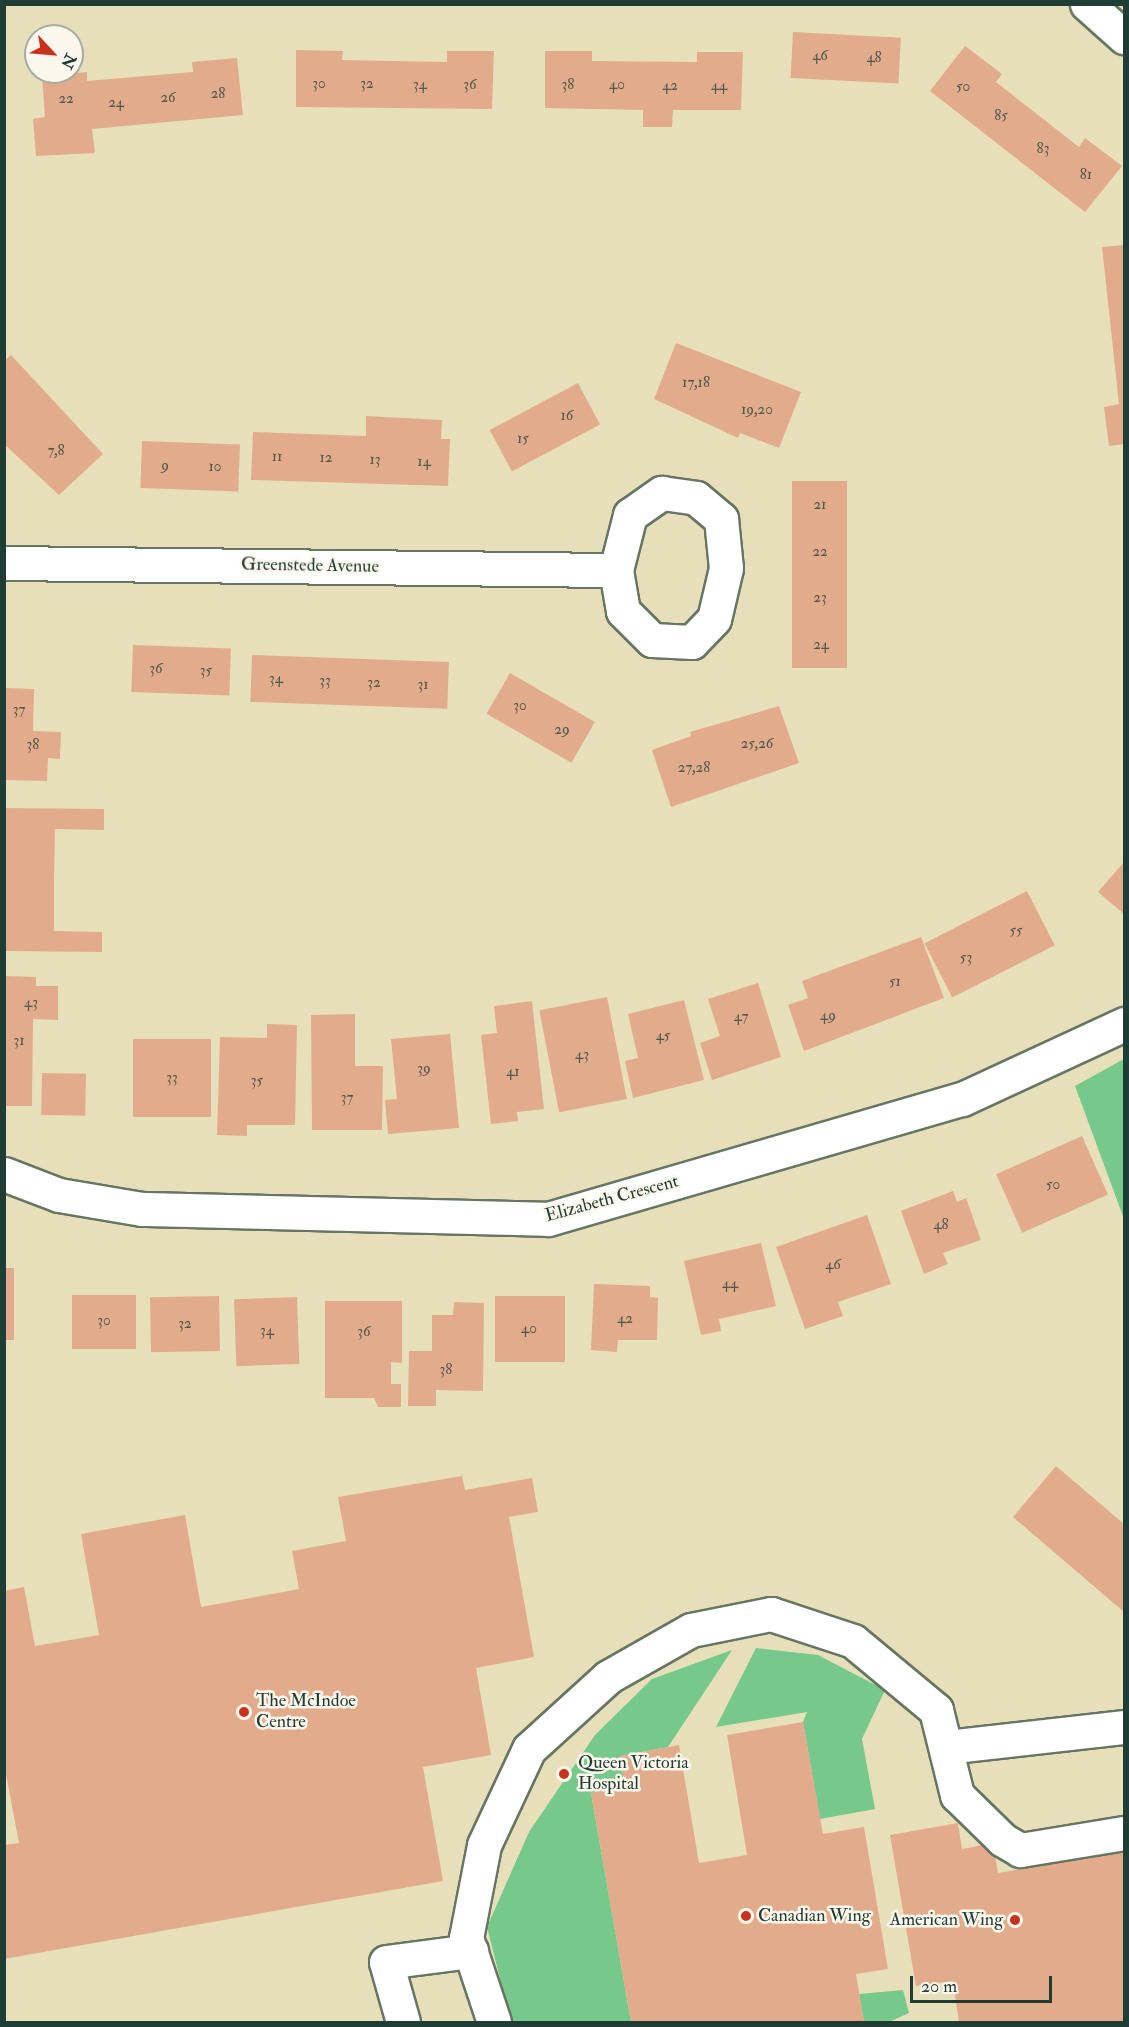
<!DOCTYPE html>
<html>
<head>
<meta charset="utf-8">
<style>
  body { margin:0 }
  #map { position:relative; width:1129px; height:2027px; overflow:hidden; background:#e7dfb9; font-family:"IM FELL Double Pica",serif }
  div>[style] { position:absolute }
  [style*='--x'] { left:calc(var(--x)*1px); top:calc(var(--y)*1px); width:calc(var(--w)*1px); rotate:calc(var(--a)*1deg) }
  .green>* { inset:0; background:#76c88b }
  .building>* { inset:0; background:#e2ac8c; transform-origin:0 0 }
  .roads { filter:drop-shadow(2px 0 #657663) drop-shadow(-2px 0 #657663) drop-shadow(0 2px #657663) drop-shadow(0 -2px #657663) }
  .minor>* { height:33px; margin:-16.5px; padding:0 16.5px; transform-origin:16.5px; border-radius:16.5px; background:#fff }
  .dots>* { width:16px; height:16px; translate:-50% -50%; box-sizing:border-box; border:3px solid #fbf7ec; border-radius:50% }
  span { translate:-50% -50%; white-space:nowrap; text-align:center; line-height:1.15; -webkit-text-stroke:5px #fbf7ec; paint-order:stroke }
  .number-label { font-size:15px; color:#50594a }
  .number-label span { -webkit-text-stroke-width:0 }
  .street-label { font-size:18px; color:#1f3d34 }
  .poi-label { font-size:18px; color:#1f3d34 }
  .left { translate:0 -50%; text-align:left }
  .right { translate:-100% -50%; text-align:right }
  .frame { position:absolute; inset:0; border:6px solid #1f3d34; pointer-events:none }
  .north { position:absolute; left:24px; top:24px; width:60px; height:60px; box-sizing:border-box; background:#fbf7ec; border:2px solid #a3ada2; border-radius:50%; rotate:116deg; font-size:16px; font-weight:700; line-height:24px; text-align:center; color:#1f3d34 }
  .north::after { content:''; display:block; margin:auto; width:21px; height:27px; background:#c8321e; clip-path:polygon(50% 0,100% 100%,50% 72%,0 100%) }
  .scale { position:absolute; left:910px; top:1976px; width:142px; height:27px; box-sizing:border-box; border:3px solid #1f3d34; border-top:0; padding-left:8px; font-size:18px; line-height:21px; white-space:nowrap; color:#1f3d34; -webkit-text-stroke:4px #fbf7ec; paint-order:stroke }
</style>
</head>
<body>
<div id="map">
  <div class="green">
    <div style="clip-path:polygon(1124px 1059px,1124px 1219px,1075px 1086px)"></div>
    <div style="clip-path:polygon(756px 1648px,818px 1655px,885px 1690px,862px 1739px,875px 1809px,820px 1819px,803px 1722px,807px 1712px,716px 1727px)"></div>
    <div style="clip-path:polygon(732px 1650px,668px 1747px,620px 1756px,625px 1787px,591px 1793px,631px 2022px,511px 2022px,487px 1927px,529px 1832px,595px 1735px,652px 1679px)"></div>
    <div style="clip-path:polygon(903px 1990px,909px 2013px,889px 2022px,864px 2022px,859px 1994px)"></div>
  </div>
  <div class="building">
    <div style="left:793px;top:32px;width:108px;height:46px;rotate:3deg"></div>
    <div style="clip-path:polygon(965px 46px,1002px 74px,996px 82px,1079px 147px,1085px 138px,1122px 166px,1085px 212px,930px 91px)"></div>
    <div style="clip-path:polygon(296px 50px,343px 51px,342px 60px,447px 62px,447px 51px,494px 51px,492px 109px,296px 107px)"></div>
    <div style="clip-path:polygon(545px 51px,592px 51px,592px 61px,697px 62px,697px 52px,743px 52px,741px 110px,673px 110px,672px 127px,643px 127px,643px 110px,545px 108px)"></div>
    <div style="clip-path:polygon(237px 58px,243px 115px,92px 129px,95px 153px,36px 156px,33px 119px,45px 117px,42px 76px,87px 72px,87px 81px,193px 72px,192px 62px)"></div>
    <div style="clip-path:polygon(1124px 245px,1124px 444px,1109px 446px,1104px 407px,1119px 404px,1102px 247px)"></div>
    <div style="clip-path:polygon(676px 343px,801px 392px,779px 448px,740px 433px,738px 438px,654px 399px)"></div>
    <div style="clip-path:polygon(11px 355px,103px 454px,59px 495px,4px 444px,4px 361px)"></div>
    <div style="left:578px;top:383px;width:47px;height:100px;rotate:62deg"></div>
    <div style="clip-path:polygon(366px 416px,442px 420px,441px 439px,450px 439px,448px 486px,251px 480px,253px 432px,366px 436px)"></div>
    <div style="left:142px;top:441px;width:98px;height:47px;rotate:2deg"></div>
    <div style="left:847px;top:481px;width:187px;height:55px;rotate:90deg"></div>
    <div style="left:133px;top:645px;width:98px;height:47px;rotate:2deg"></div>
    <div style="left:252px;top:655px;width:197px;height:47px;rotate:2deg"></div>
    <div style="left:510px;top:673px;width:98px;height:47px;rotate:30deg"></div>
    <div style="clip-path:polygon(4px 688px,34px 689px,33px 731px,61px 732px,60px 759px,48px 758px,47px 781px,4px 780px)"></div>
    <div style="clip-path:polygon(779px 706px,799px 763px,671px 807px,652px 750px,691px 736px,690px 732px)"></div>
    <div style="clip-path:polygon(4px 808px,104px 809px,104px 830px,55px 829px,54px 880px,54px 931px,102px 932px,102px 952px,4px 951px)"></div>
    <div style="clip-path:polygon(1124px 862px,1124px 914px,1098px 892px)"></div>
    <div style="left:1027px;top:891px;width:61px;height:115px;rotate:63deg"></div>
    <div style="clip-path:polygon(921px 937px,944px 998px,804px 1051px,788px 1005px,808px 998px,802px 981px)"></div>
    <div style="clip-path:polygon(4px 976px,36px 977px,36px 986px,58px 986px,58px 1020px,33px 1019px,32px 1106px,4px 1106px)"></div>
    <div style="clip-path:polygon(758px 983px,781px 1057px,712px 1080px,700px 1043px,720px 1036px,708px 999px)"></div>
    <div style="left:607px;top:997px;width:104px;height:69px;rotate:79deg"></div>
    <div style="clip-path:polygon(684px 1000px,704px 1080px,633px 1098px,625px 1061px,638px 1058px,628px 1014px)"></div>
    <div style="clip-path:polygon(532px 1001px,544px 1109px,517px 1112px,518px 1121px,491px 1124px,481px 1035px,497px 1033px,494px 1006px)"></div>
    <div style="clip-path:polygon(355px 1014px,355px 1066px,383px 1066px,382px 1130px,312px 1130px,311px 1015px)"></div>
    <div style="clip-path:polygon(267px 1024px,297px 1025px,295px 1125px,247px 1125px,247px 1136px,217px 1135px,220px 1037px,267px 1038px)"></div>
    <div style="clip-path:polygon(450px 1034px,459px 1128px,388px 1134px,385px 1100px,397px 1099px,391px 1039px)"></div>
    <div style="left:133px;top:1039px;width:78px;height:78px"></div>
    <div style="left:42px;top:1073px;width:44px;height:42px;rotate:1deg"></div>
    <div style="left:1082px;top:1136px;width:64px;height:94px;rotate:66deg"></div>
    <div style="clip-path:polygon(953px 1191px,957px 1202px,966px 1198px,981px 1240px,943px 1253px,948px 1264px,924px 1274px,901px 1211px)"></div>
    <div style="clip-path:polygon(867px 1215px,891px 1284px,838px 1302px,843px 1316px,805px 1329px,776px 1247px)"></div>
    <div style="clip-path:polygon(761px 1243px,776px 1306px,719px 1319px,721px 1331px,701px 1335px,684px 1261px)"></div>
    <div style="left:4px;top:1268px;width:10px;height:72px"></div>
    <div style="clip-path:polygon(594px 1284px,650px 1286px,650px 1297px,658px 1298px,657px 1340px,618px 1340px,617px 1352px,591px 1350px)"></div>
    <div style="left:72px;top:1295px;width:64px;height:54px"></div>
    <div style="left:219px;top:1296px;width:55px;height:69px;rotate:89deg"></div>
    <div style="left:495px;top:1296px;width:70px;height:66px"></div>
    <div style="left:297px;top:1297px;width:67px;height:63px;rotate:88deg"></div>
    <div style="clip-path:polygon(325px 1301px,402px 1301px,402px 1363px,391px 1362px,391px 1384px,401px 1384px,401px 1407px,378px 1407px,374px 1398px,325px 1398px)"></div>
    <div style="clip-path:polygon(454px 1302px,484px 1303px,483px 1391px,436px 1390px,436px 1406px,408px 1406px,409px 1351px,432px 1351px,432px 1315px,453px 1315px)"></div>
    <div style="clip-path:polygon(1056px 1466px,1124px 1524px,1124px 1612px,1013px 1517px)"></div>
    <div style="clip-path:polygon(462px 1476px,465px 1490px,532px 1478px,538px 1512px,509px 1517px,534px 1657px,476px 1668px,491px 1755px,423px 1767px,443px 1881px,4px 1959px,4px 1845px,19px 1843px,4px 1764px,4px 1591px,24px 1587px,35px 1646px,99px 1635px,81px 1534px,185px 1515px,201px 1607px,299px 1589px,292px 1551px,346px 1541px,338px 1497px)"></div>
    <div style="clip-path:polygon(803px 1722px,823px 1834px,864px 1827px,888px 1969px,856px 1974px,864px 2022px,631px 2022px,591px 1793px,625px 1787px,620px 1756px,679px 1745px,699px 1863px,747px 1855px,727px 1735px)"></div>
    <div style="clip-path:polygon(958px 1823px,962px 1849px,993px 1843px,998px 1873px,1124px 1851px,1124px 2022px,959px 2022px,953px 1981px,916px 1986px,890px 1835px)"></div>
  </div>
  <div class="roads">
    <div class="minor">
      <div style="--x:1087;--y:4;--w:50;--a:41.7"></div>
      <div style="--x:662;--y:493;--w:34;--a:8"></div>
      <div style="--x:696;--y:498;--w:33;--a:40"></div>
      <div style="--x:721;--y:519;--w:49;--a:84.2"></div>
      <div style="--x:726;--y:568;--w:52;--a:103.2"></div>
      <div style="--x:714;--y:619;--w:32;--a:134"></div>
      <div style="--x:692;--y:642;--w:40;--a:-177.1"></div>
      <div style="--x:652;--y:640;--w:41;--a:-135"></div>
      <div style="--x:623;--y:611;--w:42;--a:-99.7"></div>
      <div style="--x:616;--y:570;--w:57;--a:-75.7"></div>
      <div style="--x:630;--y:515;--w:39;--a:-35"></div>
      <div style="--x:4;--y:563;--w:612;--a:0.66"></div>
      <div style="--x:4;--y:1174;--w:59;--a:20.9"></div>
      <div style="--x:59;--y:1195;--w:84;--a:9.6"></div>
      <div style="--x:142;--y:1209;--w:406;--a:1.4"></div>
      <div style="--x:548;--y:1219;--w:431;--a:-16.2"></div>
      <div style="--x:962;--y:1099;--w:179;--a:-24.8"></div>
      <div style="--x:946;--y:1747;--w:179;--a:-6.4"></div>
      <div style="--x:403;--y:2022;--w:62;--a:-105.8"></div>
      <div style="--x:386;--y:1962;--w:86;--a:-7.4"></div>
      <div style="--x:494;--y:2022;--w:89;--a:-108.4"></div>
      <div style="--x:466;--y:1938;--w:95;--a:-79"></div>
      <div style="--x:484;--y:1845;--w:106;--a:-64.9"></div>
      <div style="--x:529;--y:1749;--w:107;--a:-42.3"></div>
      <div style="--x:608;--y:1677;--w:95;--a:-29.5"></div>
      <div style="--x:691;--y:1630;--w:82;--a:-11.3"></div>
      <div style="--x:771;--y:1614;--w:86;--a:18.2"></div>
      <div style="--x:853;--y:1641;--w:108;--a:39.7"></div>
      <div style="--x:936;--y:1710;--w:88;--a:76.1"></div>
      <div style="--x:957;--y:1795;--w:64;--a:44.4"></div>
      <div style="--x:1003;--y:1840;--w:20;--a:30"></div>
      <div style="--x:1020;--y:1850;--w:105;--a:-9.3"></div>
    </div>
  </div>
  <div class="dots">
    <div style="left:244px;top:1712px;background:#c8321e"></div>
    <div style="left:564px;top:1774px;background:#c8321e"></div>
    <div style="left:746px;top:1916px;background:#c8321e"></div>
    <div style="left:1015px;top:1920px;background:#c8321e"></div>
  </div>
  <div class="number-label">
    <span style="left:820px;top:56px">46</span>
    <span style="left:874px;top:58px">48</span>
    <span style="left:319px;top:84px">30</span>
    <span style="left:367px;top:84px">32</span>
    <span style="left:420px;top:85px">34</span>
    <span style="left:470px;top:85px">36</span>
    <span style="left:568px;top:85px">38</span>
    <span style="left:617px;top:85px">40</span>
    <span style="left:670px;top:86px">42</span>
    <span style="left:719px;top:86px">44</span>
    <span style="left:963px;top:87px">50</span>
    <span style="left:218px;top:94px">28</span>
    <span style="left:168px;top:98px">26</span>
    <span style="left:66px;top:99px">22</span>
    <span style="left:116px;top:103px">24</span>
    <span style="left:1001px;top:116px">85</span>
    <span style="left:1043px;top:149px">83</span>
    <span style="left:1086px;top:175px">81</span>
    <span style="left:696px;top:383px">17,18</span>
    <span style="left:757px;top:410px">19,20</span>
    <span style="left:567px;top:416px">16</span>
    <span style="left:523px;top:439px">15</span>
    <span style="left:56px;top:451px">7,8</span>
    <span style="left:277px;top:457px">11</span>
    <span style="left:326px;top:458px">12</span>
    <span style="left:375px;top:460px">13</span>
    <span style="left:424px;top:462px">14</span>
    <span style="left:165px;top:466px">9</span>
    <span style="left:215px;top:467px">10</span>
    <span style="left:820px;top:505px">21</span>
    <span style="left:820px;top:552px">22</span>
    <span style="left:820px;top:598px">23</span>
    <span style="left:821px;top:645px">24</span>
    <span style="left:156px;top:669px">36</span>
    <span style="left:206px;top:671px">35</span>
    <span style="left:276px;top:679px">34</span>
    <span style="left:325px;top:681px">33</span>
    <span style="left:374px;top:683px">32</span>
    <span style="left:423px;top:685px">31</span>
    <span style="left:520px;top:706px">30</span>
    <span style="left:19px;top:710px">37</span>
    <span style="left:562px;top:730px">29</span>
    <span style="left:757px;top:744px">25,26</span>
    <span style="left:33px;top:745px">38</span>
    <span style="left:694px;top:768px">27,28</span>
    <span style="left:1016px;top:931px">55</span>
    <span style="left:966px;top:958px">53</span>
    <span style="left:895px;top:982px">51</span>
    <span style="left:31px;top:1003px">43</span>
    <span style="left:828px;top:1016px">49</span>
    <span style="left:741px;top:1017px">47</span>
    <span style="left:663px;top:1036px">45</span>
    <span style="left:19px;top:1041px">31</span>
    <span style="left:582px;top:1055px">43</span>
    <span style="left:424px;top:1069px">39</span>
    <span style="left:513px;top:1072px">41</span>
    <span style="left:172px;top:1078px">33</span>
    <span style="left:257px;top:1081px">35</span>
    <span style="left:347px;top:1098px">37</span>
    <span style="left:1053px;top:1185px">50</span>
    <span style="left:941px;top:1225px">48</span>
    <span style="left:833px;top:1265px">46</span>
    <span style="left:730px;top:1284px">44</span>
    <span style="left:625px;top:1319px">42</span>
    <span style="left:104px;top:1321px">30</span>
    <span style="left:185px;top:1324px">32</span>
    <span style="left:529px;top:1329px">40</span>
    <span style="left:267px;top:1331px">34</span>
    <span style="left:364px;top:1332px">36</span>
    <span style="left:446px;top:1370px">38</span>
  </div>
  <div class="street-label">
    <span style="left:310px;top:566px;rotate:1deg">Greenstede Avenue</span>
    <span style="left:612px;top:1199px;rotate:-15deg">Elizabeth Crescent</span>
  </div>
  <div class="poi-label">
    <span class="left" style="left:256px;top:1712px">The McIndoe<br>Centre</span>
    <span class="left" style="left:578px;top:1774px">Queen Victoria<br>Hospital</span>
    <span class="left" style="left:758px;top:1916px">Canadian Wing</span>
    <span class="right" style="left:1003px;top:1920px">American Wing</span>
  </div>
  <div class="frame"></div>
  <div class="north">N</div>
  <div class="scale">20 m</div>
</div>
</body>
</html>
